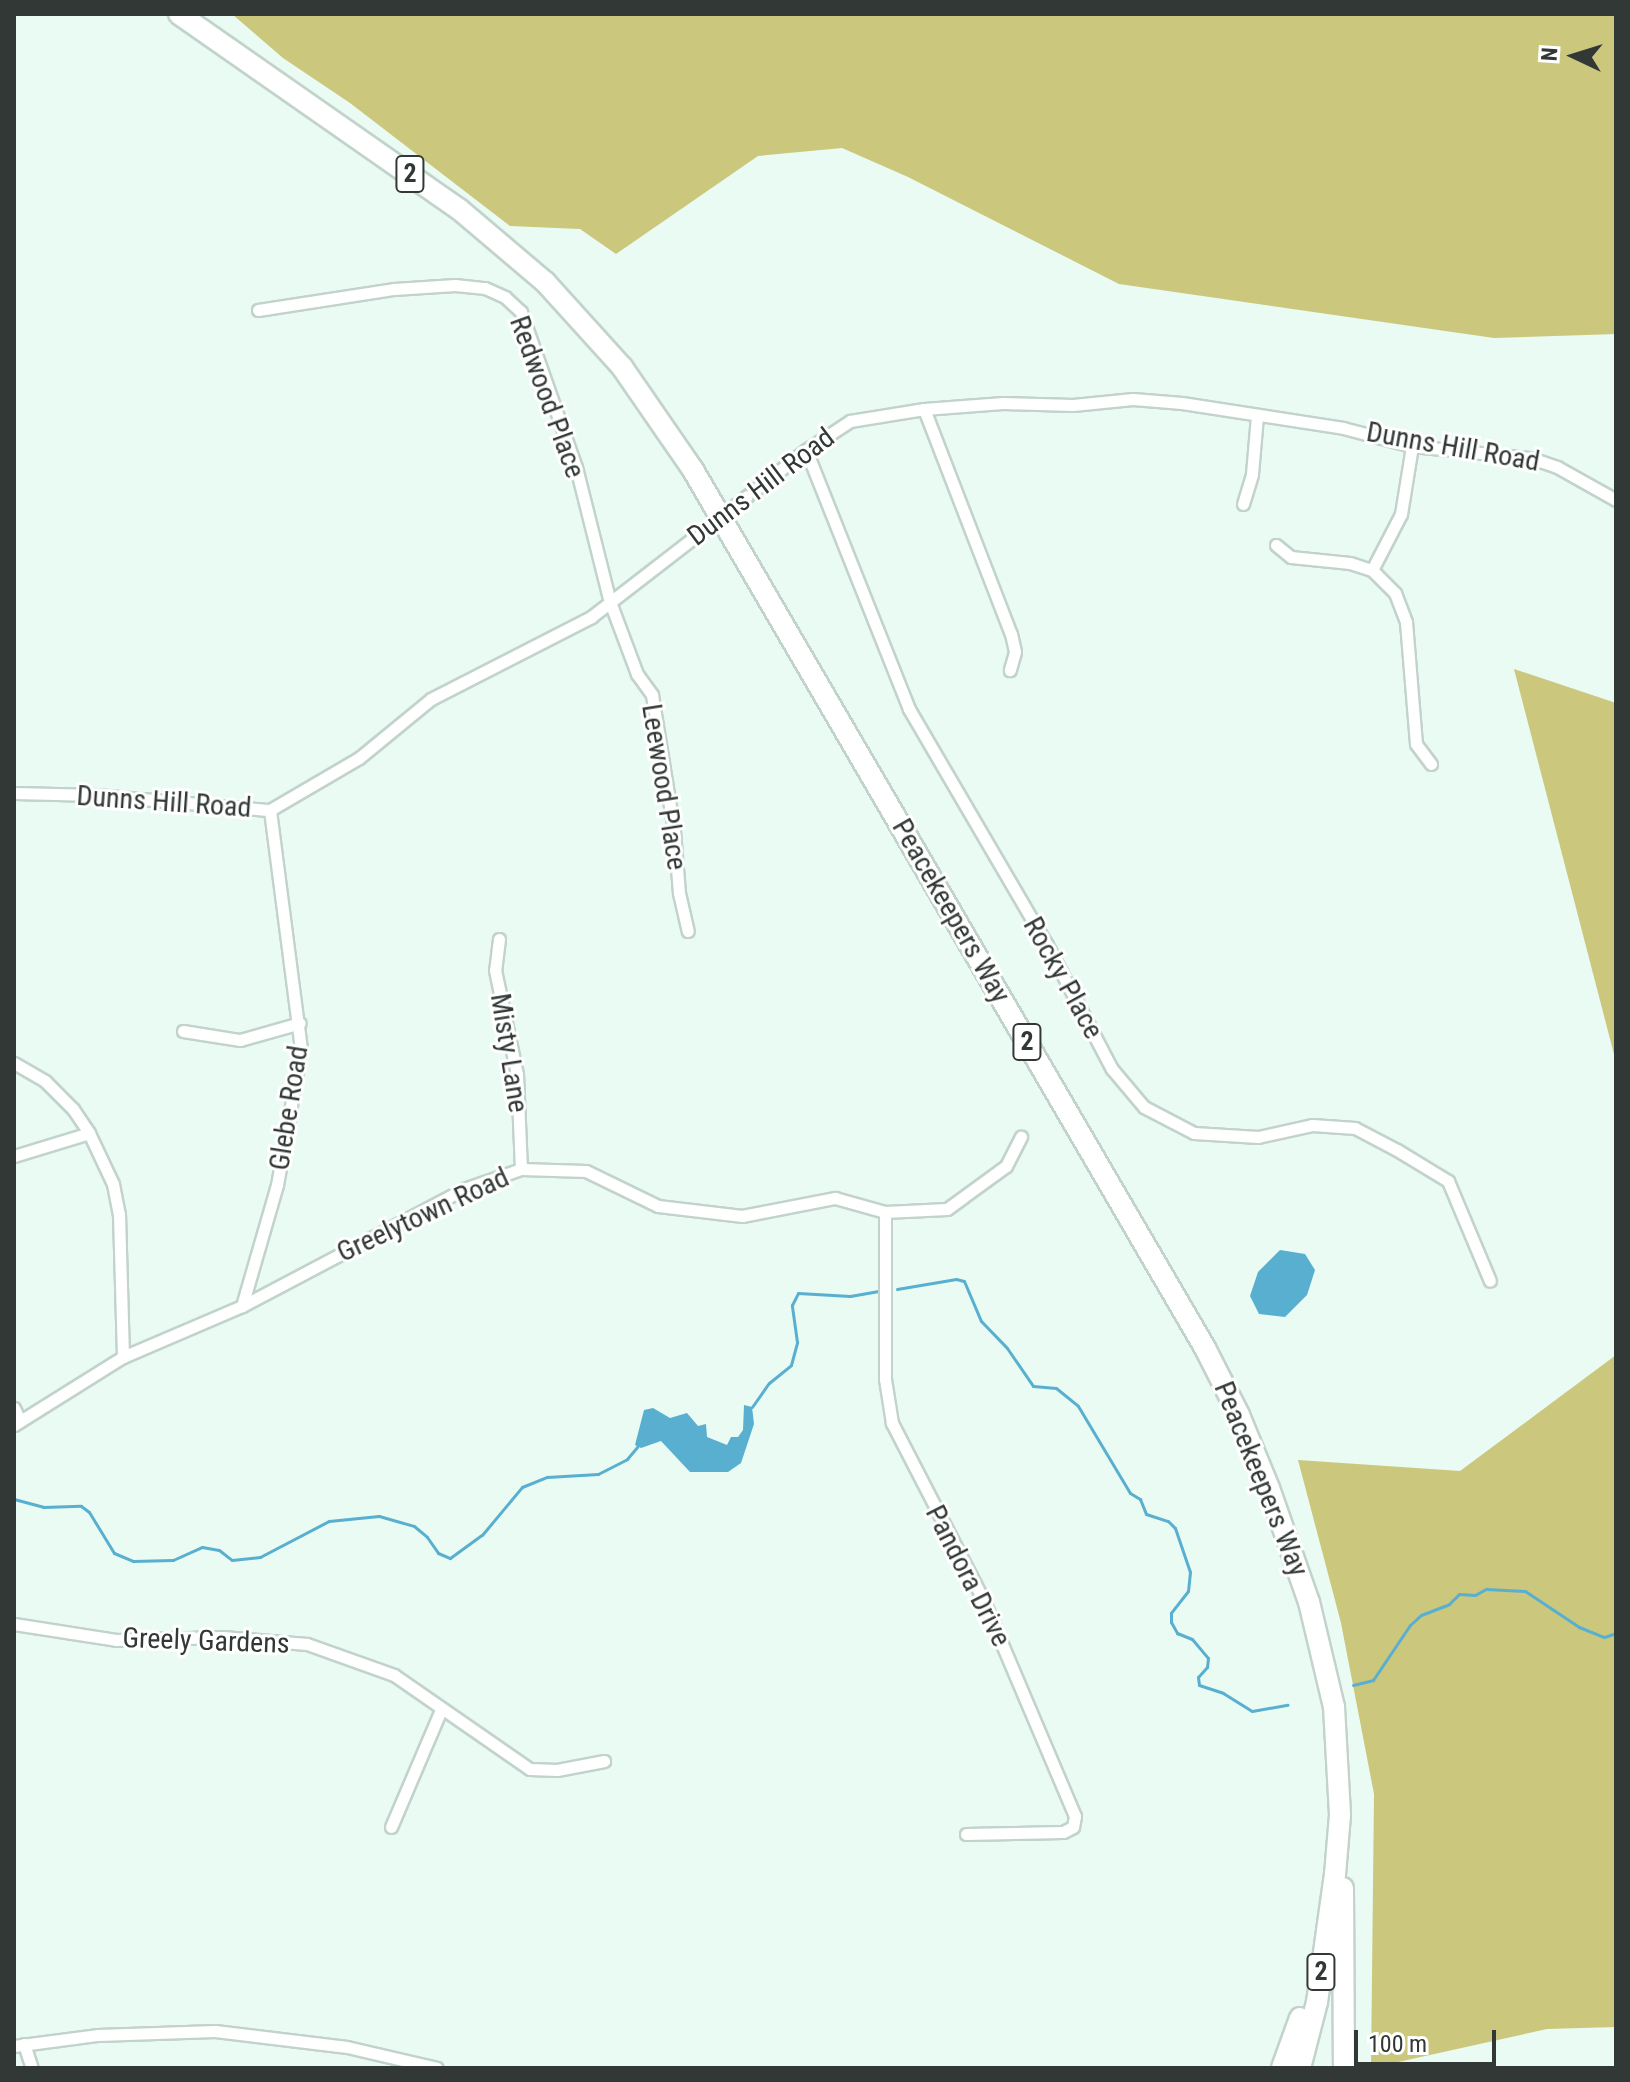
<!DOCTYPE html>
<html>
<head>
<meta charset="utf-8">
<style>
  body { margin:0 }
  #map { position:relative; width:1630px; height:2082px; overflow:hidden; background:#e9fbf3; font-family:"Roboto Condensed",sans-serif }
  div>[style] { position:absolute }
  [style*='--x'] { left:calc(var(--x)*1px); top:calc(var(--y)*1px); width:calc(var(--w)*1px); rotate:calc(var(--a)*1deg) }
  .forest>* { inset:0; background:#cbc77d }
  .water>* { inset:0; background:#59afcf }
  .stream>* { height:3px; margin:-1.5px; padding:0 1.5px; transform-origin:1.5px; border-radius:1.5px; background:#59afcf }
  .roads { filter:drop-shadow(2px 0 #c2d3cb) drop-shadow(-2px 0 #c2d3cb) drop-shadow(0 2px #c2d3cb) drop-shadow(0 -2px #c2d3cb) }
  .street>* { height:11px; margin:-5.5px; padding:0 5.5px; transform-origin:5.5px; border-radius:5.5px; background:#fff }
  .highway>* { height:20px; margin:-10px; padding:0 10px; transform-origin:10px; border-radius:10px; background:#fff }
  .bridges { filter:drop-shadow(2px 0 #c2d3cb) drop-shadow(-2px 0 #c2d3cb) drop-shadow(0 2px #c2d3cb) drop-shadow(0 -2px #c2d3cb) }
  .street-bridge>* { height:11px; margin:-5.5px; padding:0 5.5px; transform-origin:5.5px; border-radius:5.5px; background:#fff }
  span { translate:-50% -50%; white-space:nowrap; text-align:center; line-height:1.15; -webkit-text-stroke:6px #fff; paint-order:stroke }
  .shield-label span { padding:2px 6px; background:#fff; border:2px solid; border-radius:6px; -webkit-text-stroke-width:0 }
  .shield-label { font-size:26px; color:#313835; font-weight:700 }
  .street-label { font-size:28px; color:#313835 }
  .frame { position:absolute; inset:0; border:16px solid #313835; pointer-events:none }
  .north { position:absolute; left:1534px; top:16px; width:80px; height:80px; -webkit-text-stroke:6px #fff; paint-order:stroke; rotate:274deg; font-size:22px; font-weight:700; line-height:32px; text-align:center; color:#313835 }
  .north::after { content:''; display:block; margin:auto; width:28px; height:36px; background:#313835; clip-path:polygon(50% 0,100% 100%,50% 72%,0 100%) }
  .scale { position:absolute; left:1354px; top:2030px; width:142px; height:36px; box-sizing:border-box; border:4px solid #313835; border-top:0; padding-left:10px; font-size:24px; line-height:28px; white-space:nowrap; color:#313835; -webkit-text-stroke:6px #fff; paint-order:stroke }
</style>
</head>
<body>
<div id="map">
  <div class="forest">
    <div style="clip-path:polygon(232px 14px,1616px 14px,1616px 334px,1494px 338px,1119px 284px,908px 177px,842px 148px,758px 156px,616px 254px,580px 229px,510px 226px,350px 103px,283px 58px)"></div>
    <div style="clip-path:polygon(1514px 669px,1616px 703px,1616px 1062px)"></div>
    <div style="clip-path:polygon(1616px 1355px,1616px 2027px,1547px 2029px,1371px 2068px,1374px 1794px,1341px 1623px,1298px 1460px,1460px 1471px)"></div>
  </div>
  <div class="water">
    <div style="clip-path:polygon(1280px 1250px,1305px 1254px,1315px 1270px,1307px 1295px,1285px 1317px,1259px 1314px,1250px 1296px,1258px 1272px)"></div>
    <div style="clip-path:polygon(744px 1405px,752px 1407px,754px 1424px,741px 1463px,728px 1472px,690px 1472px,661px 1441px,641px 1448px,635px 1445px,644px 1410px,653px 1408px,670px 1418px,687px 1413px,698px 1426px,706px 1424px,707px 1437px,727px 1445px,731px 1437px,738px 1437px,743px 1430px)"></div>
  </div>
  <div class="stream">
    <div style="--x:897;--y:1289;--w:60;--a:-9.6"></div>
    <div style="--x:956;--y:1279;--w:8;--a:14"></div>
    <div style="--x:964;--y:1281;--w:43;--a:67"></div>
    <div style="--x:981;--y:1321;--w:37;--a:46"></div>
    <div style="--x:1007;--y:1348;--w:46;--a:55.6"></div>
    <div style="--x:1033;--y:1386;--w:23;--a:5"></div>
    <div style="--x:1056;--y:1388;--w:28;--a:39"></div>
    <div style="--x:1078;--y:1406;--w:101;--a:59.1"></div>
    <div style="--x:1130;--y:1493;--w:12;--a:31"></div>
    <div style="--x:1140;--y:1499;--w:16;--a:68"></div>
    <div style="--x:1146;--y:1514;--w:23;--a:18"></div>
    <div style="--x:1168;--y:1521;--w:10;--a:45"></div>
    <div style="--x:1175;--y:1528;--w:46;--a:71.2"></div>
    <div style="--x:1190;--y:1572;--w:19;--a:96"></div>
    <div style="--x:1188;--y:1591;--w:28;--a:128"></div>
    <div style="--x:1171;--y:1613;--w:9;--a:90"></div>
    <div style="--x:1171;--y:1622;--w:13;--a:61"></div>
    <div style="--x:1177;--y:1633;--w:16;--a:22"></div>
    <div style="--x:1192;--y:1639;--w:25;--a:50"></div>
    <div style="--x:1208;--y:1658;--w:9;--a:96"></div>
    <div style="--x:1207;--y:1667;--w:13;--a:132"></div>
    <div style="--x:1198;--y:1677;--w:8;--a:83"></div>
    <div style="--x:1199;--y:1685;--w:25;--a:18"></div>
    <div style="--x:1223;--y:1693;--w:34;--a:32"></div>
    <div style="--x:1252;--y:1711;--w:36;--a:-10"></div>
    <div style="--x:752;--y:1407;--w:29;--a:-55"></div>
    <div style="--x:769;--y:1383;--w:28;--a:-39"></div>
    <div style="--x:791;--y:1365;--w:24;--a:-75"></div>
    <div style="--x:797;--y:1342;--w:37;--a:-98"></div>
    <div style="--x:792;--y:1305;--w:13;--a:-63"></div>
    <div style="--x:798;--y:1293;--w:52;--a:3.3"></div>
    <div style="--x:850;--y:1296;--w:29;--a:-10"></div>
    <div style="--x:14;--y:1499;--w:30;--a:15"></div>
    <div style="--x:43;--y:1507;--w:38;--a:-2"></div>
    <div style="--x:81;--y:1506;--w:10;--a:37"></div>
    <div style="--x:89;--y:1512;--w:48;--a:58.6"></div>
    <div style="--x:114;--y:1553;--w:21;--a:23"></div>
    <div style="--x:133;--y:1561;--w:40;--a:-1.4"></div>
    <div style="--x:173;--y:1560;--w:32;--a:-24"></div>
    <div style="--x:202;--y:1547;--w:17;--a:10"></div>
    <div style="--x:219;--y:1550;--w:16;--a:38"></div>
    <div style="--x:232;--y:1560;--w:28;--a:-6"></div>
    <div style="--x:260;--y:1557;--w:78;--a:-27.6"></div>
    <div style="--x:329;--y:1521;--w:50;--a:-5.7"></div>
    <div style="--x:379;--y:1516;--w:36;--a:16"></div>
    <div style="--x:414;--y:1526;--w:17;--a:40"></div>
    <div style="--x:427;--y:1537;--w:19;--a:55"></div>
    <div style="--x:438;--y:1553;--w:13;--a:23"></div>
    <div style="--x:450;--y:1558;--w:39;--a:-36"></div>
    <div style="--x:482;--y:1535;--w:62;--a:-50.2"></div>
    <div style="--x:522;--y:1487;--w:27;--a:-22"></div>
    <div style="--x:547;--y:1477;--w:51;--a:-3.4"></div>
    <div style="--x:598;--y:1474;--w:33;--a:-27"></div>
    <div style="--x:627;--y:1459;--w:16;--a:-50"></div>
    <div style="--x:1353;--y:1685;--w:21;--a:-14"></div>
    <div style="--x:1373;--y:1680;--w:66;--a:-56.1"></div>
    <div style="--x:1410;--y:1625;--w:15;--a:-42"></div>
    <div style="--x:1421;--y:1615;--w:30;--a:-21"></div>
    <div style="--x:1449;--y:1604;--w:14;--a:-45"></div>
    <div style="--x:1459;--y:1594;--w:16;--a:4"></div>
    <div style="--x:1475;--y:1595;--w:13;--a:-29"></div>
    <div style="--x:1486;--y:1589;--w:39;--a:3"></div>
    <div style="--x:1525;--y:1591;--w:65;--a:33.7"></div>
    <div style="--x:1579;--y:1627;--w:27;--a:22"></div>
    <div style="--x:1604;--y:1637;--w:13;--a:-18"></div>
  </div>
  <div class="roads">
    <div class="street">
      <div style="--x:258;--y:310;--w:138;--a:-8.8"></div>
      <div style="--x:394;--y:289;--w:61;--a:-3.8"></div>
      <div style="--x:455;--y:285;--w:30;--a:6"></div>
      <div style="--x:485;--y:288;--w:22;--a:24"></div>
      <div style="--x:505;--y:297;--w:22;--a:43"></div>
      <div style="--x:521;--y:312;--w:164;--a:70.5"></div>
      <div style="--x:576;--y:467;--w:139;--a:75.9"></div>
      <div style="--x:610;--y:602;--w:77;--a:69.4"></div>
      <div style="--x:637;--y:674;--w:26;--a:54"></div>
      <div style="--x:652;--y:695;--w:138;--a:80.8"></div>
      <div style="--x:674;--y:831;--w:62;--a:85.4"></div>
      <div style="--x:679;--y:893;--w:39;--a:77"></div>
      <div style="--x:924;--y:409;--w:241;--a:68.9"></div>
      <div style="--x:1011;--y:634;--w:18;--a:77"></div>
      <div style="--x:1015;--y:652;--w:19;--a:106"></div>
      <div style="--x:806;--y:450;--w:279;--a:68.3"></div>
      <div style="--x:909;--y:709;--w:271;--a:59.7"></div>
      <div style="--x:1046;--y:943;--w:142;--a:62.4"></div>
      <div style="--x:1112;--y:1069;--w:50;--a:49.9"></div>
      <div style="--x:1144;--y:1107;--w:56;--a:27.5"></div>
      <div style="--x:1194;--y:1133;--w:64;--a:3.6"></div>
      <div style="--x:1258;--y:1137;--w:55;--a:-12.5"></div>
      <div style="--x:1312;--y:1125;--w:43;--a:4"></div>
      <div style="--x:1355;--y:1128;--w:47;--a:27.6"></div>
      <div style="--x:1397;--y:1150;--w:60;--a:31.3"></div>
      <div style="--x:1448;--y:1181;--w:108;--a:67.2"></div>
      <div style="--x:747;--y:496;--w:75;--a:-37.9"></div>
      <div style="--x:806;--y:450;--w:53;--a:-33.4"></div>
      <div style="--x:850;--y:421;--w:75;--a:-9.2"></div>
      <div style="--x:924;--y:409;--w:79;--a:-4.3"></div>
      <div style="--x:1003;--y:403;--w:70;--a:1.6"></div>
      <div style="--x:1073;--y:405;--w:60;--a:-5.7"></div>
      <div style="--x:1133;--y:399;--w:49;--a:4.7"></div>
      <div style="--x:1182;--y:403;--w:163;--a:8.8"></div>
      <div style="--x:1343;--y:428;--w:71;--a:14.6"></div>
      <div style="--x:1412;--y:446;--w:120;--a:5.8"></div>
      <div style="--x:1531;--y:458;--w:28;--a:19"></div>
      <div style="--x:1557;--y:467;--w:68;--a:29.2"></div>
      <div style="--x:1243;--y:504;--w:31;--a:-73"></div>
      <div style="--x:1252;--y:474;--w:58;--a:-85.1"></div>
      <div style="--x:1276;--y:545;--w:19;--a:39"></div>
      <div style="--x:1291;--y:557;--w:59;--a:5.8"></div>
      <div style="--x:1350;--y:563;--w:23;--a:18"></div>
      <div style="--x:1372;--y:570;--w:33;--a:45"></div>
      <div style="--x:1395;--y:593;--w:31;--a:69"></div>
      <div style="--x:1406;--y:622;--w:122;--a:85.3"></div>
      <div style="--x:1416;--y:744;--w:25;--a:53"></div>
      <div style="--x:1372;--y:570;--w:63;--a:-62.6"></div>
      <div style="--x:1401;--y:514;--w:69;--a:-80.8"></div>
      <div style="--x:14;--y:793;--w:83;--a:1.4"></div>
      <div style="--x:97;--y:795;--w:174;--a:5"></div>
      <div style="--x:270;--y:810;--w:103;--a:-30.3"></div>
      <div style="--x:359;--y:758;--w:93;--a:-39.3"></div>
      <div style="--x:431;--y:699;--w:180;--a:-27.1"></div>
      <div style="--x:591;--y:617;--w:139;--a:-37.7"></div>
      <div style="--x:499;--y:939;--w:31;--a:97"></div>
      <div style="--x:495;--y:970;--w:106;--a:78.1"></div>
      <div style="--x:517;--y:1074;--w:95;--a:87.6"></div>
      <div style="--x:183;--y:1031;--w:58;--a:9"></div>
      <div style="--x:240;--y:1040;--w:62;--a:-15.8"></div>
      <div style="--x:14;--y:1063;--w:36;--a:30"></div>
      <div style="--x:45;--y:1081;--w:40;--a:45"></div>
      <div style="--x:73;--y:1109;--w:29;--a:56"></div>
      <div style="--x:89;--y:1133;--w:56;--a:64.8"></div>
      <div style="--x:113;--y:1184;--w:31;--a:79"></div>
      <div style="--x:119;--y:1214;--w:143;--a:88.4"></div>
      <div style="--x:14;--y:1156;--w:78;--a:-17"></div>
      <div style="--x:885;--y:1212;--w:167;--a:90"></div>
      <div style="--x:885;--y:1379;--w:45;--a:81"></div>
      <div style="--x:892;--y:1423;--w:196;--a:62.7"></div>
      <div style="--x:982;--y:1597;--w:238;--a:67"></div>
      <div style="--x:1075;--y:1816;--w:11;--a:100"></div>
      <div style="--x:1073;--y:1827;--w:11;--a:153"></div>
      <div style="--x:1063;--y:1832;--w:97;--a:178.8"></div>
      <div style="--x:242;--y:1306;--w:126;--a:-73.9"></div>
      <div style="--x:277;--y:1185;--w:138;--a:-80"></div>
      <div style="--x:301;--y:1049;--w:241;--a:-97.4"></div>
      <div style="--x:14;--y:1408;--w:14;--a:65"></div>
      <div style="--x:14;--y:1425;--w:128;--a:-32"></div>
      <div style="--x:123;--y:1357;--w:129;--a:-23.2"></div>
      <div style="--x:242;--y:1306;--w:251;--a:-27.8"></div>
      <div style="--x:464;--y:1189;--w:60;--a:-19.3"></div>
      <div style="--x:521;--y:1169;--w:65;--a:1.8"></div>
      <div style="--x:586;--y:1171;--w:80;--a:25.9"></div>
      <div style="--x:658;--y:1206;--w:85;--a:6.8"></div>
      <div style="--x:742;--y:1216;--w:95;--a:-11"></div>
      <div style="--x:835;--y:1198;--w:52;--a:15.6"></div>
      <div style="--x:885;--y:1212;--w:62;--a:-2.8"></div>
      <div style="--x:947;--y:1209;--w:73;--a:-36.1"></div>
      <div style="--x:1006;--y:1166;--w:33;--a:-63"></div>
      <div style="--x:14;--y:1624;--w:103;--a:8.9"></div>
      <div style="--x:116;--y:1640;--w:107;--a:-1.6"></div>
      <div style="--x:223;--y:1637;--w:84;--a:4.8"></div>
      <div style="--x:307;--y:1644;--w:92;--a:19.6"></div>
      <div style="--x:394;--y:1675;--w:165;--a:34.7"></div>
      <div style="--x:530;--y:1769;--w:27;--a:2"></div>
      <div style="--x:557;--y:1770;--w:48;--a:-10.8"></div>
      <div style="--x:391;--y:1827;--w:127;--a:-66.9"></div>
      <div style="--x:24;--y:2044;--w:25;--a:72"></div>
      <div style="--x:14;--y:2046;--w:85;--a:-7.5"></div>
      <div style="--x:98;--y:2035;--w:117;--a:-2"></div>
      <div style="--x:215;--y:2031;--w:133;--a:6.9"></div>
      <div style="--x:347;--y:2047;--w:92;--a:13.1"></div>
    </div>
    <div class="highway">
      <div style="--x:179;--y:14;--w:341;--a:34.9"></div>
      <div style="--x:459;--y:209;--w:113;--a:40.3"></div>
      <div style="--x:545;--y:282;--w:115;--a:47.8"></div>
      <div style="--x:622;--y:367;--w:125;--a:55.4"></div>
      <div style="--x:693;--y:470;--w:1016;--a:59.75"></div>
      <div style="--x:1205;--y:1348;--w:75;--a:63.1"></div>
      <div style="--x:1239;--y:1415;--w:79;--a:67.7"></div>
      <div style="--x:1269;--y:1488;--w:121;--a:70.7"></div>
      <div style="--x:1309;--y:1602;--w:108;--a:76.6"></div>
      <div style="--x:1334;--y:1707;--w:108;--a:86.8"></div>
      <div style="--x:1340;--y:1815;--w:59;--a:94.8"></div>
      <div style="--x:1335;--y:1874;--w:129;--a:98"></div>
      <div style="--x:1317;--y:2002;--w:68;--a:104.4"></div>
      <div style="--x:1343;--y:1888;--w:180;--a:89.7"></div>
      <div style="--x:1282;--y:2068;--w:53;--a:-70.2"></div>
    </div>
  </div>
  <div class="bridges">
    <div class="street-bridge">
      <div style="--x:701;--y:532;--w:58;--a:-38"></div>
    </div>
  </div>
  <div class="shield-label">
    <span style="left:410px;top:174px">2</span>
    <span style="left:1027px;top:1042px">2</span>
    <span style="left:1321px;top:1972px">2</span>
  </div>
  <div class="street-label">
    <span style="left:547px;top:397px;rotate:70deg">Redwood Place</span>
    <span style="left:1453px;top:447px;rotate:10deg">Dunns Hill Road</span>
    <span style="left:761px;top:487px;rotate:-37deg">Dunns Hill Road</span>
    <span style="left:664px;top:787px;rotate:81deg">Leewood Place</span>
    <span style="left:164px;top:802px;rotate:4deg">Dunns Hill Road</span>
    <span style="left:951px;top:911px;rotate:60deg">Peacekeepers Way</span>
    <span style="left:1063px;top:978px;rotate:61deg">Rocky Place</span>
    <span style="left:509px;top:1053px;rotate:81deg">Misty Lane</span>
    <span style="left:289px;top:1108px;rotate:-81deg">Glebe Road</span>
    <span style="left:423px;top:1215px;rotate:-25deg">Greelytown Road</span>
    <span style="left:1261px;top:1479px;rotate:68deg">Peacekeepers Way</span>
    <span style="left:968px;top:1576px;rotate:63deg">Pandora Drive</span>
    <span style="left:206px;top:1641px;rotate:2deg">Greely Gardens</span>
  </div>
  <div class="frame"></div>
  <div class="north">N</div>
  <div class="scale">100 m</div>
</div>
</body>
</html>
